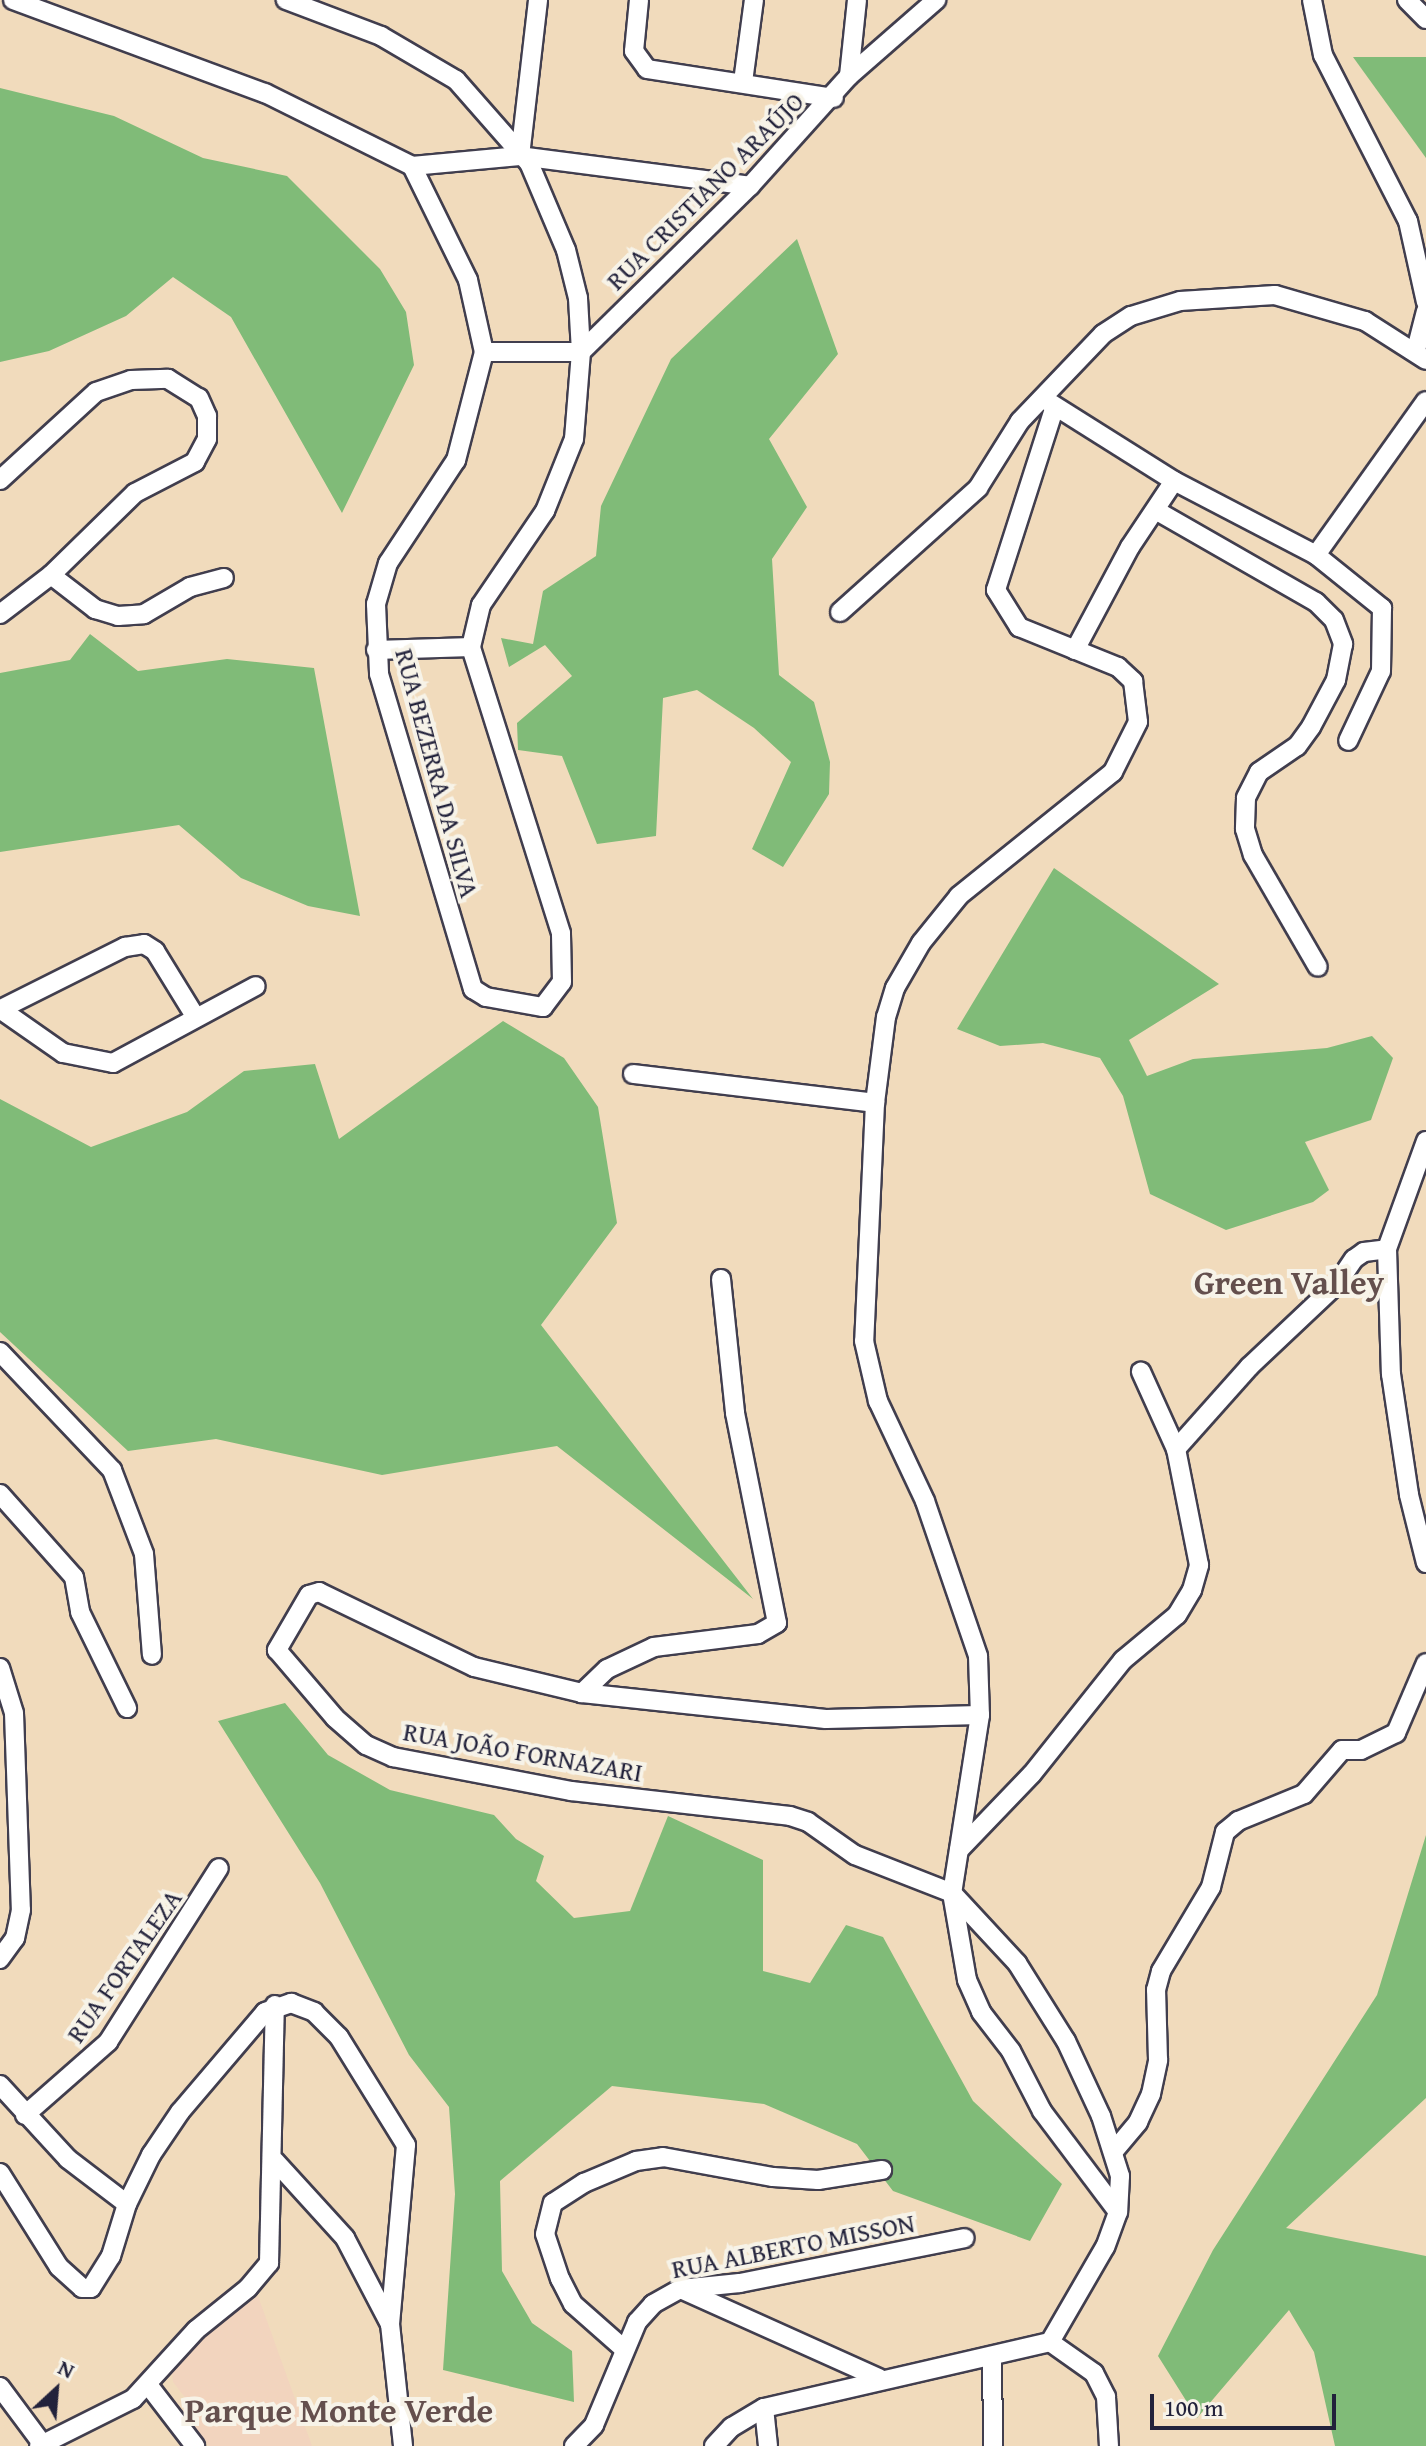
<!DOCTYPE html>
<html>
<head>
<meta charset="utf-8">
<style>
  body { margin:0 }
  #map { position:relative; width:1426px; height:2446px; overflow:hidden; background:#f1dbbc; font-family:"Gentium Book Plus",serif }
  div>[style] { position:absolute }
  [style*='--x'] { left:calc(var(--x)*1px); top:calc(var(--y)*1px); width:calc(var(--w)*1px); rotate:calc(var(--a)*1deg) }
  .built>* { inset:0; background:#f2d4be }
  .forest>* { inset:0; background:#80bb78 }
  .roads { filter:drop-shadow(2px 0 #413e4e) drop-shadow(-2px 0 #413e4e) drop-shadow(0 2px #413e4e) drop-shadow(0 -2px #413e4e) }
  .minor>* { height:18px; margin:-9px; padding:0 9px; transform-origin:9px; border-radius:9px; background:#fff }
  span { translate:-50% -50%; white-space:nowrap; text-align:center; line-height:1.15; -webkit-text-stroke:8px #f7f3e8; paint-order:stroke }
  .street-label { font-size:26px; color:#22223b }
  .district-label { font-size:34px; color:#644f4d; font-weight:700 }
  .north { position:absolute; left:16px; top:2350px; width:80px; height:80px; -webkit-text-stroke:6px #f7f3e8; paint-order:stroke; rotate:26deg; font-size:22px; font-weight:700; line-height:32px; text-align:center; color:#22223b }
  .north::after { content:''; display:block; margin:auto; width:28px; height:36px; background:#22223b; clip-path:polygon(50% 0,100% 100%,50% 72%,0 100%) }
  .scale { position:absolute; left:1150px; top:2394px; width:186px; height:36px; box-sizing:border-box; border:4px solid #22223b; border-top:0; padding-left:10px; font-size:24px; line-height:28px; white-space:nowrap; color:#22223b; -webkit-text-stroke:6px #f7f3e8; paint-order:stroke }
</style>
</head>
<body>
<div id="map">
  <div class="built">
    <div style="clip-path:polygon(258px 2296px,312px 2446px,209px 2446px,183px 2411px,187px 2400px,173px 2382px,172px 2370px,189px 2345px)"></div>
  </div>
  <div class="forest">
    <div style="clip-path:polygon(1353px 57px,1426px 57px,1426px 158px)"></div>
    <div style="clip-path:polygon(0 88px,114px 116px,203px 158px,287px 176px,380px 269px,406px 312px,414px 365px,342px 513px,231px 317px,173px 277px,126px 316px,49px 351px,0 362px)"></div>
    <div style="clip-path:polygon(797px 239px,838px 354px,769px 439px,807px 507px,772px 559px,779px 675px,814px 702px,830px 762px,829px 794px,783px 867px,752px 849px,791px 762px,754px 728px,697px 690px,663px 698px,656px 836px,597px 844px,562px 756px,518px 750px,517px 723px,572px 676px,545px 645px,509px 667px,501px 638px,533px 644px,543px 591px,596px 556px,601px 506px,671px 359px)"></div>
    <div style="clip-path:polygon(90px 634px,138px 671px,227px 659px,314px 668px,360px 916px,308px 906px,241px 878px,179px 825px,0 852px,0 673px,70px 660px)"></div>
    <div style="clip-path:polygon(1054px 868px,1219px 984px,1129px 1040px,1147px 1076px,1193px 1059px,1327px 1048px,1372px 1036px,1393px 1058px,1371px 1120px,1305px 1142px,1329px 1190px,1313px 1202px,1226px 1230px,1150px 1194px,1123px 1096px,1100px 1058px,1043px 1043px,1000px 1046px,957px 1029px)"></div>
    <div style="clip-path:polygon(503px 1021px,564px 1058px,598px 1107px,617px 1223px,541px 1325px,753px 1599px,557px 1446px,382px 1475px,216px 1439px,128px 1451px,0 1332px,0 1099px,91px 1147px,187px 1112px,244px 1071px,315px 1064px,339px 1139px)"></div>
    <div style="clip-path:polygon(285px 1703px,328px 1755px,390px 1790px,494px 1815px,516px 1839px,544px 1856px,536px 1881px,574px 1918px,630px 1911px,668px 1816px,763px 1860px,763px 1971px,810px 1983px,846px 1925px,883px 1937px,973px 2101px,1062px 2184px,1030px 2241px,893px 2191px,857px 2144px,764px 2104px,612px 2086px,500px 2181px,502px 2271px,532px 2323px,572px 2351px,574px 2402px,443px 2370px,455px 2194px,449px 2107px,409px 2055px,320px 1883px,218px 1721px)"></div>
    <div style="clip-path:polygon(1426px 1835px,1426px 2098px,1286px 2228px,1426px 2256px,1426px 2446px,1335px 2446px,1314px 2352px,1289px 2310px,1197px 2418px,1158px 2356px,1213px 2250px,1377px 1995px)"></div>
  </div>
  <div class="roads">
    <div class="minor">
      <div style="--x:13;--y:0;--w:269;--a:20.3"></div>
      <div style="--x:265;--y:93;--w:164;--a:26.4"></div>
      <div style="--x:412;--y:166;--w:127;--a:63.8"></div>
      <div style="--x:468;--y:280;--w:74;--a:77.5"></div>
      <div style="--x:484;--y:352;--w:112;--a:104.5"></div>
      <div style="--x:456;--y:460;--w:123;--a:123.4"></div>
      <div style="--x:388;--y:563;--w:43;--a:106.3"></div>
      <div style="--x:376;--y:604;--w:70;--a:87.5"></div>
      <div style="--x:379;--y:674;--w:329;--a:73.4"></div>
      <div style="--x:473;--y:989;--w:15;--a:32"></div>
      <div style="--x:486;--y:997;--w:58;--a:10"></div>
      <div style="--x:543;--y:1007;--w:31;--a:-53"></div>
      <div style="--x:562;--y:982;--w:49;--a:-91.2"></div>
      <div style="--x:561;--y:933;--w:300;--a:-107.5"></div>
      <div style="--x:471;--y:647;--w:43;--a:-76.6"></div>
      <div style="--x:481;--y:605;--w:114;--a:-55.8"></div>
      <div style="--x:545;--y:511;--w:78;--a:-68.1"></div>
      <div style="--x:574;--y:439;--w:87;--a:-85.4"></div>
      <div style="--x:581;--y:352;--w:54;--a:-93.2"></div>
      <div style="--x:578;--y:298;--w:49;--a:-104"></div>
      <div style="--x:566;--y:250;--w:95;--a:-113"></div>
      <div style="--x:529;--y:163;--w:111;--a:-131.3"></div>
      <div style="--x:456;--y:80;--w:87;--a:-149.6"></div>
      <div style="--x:381;--y:36;--w:102;--a:-159.2"></div>
      <div style="--x:639;--y:0;--w:51;--a:95.6"></div>
      <div style="--x:634;--y:51;--w:22;--a:54"></div>
      <div style="--x:647;--y:69;--w:189;--a:8.8"></div>
      <div style="--x:1312;--y:0;--w:56;--a:78.7"></div>
      <div style="--x:1323;--y:55;--w:186;--a:62.9"></div>
      <div style="--x:1408;--y:221;--w:83;--a:77.5"></div>
      <div style="--x:1407;--y:0;--w:27;--a:45"></div>
      <div style="--x:849;--y:76;--w:76;--a:-84"></div>
      <div style="--x:743;--y:82;--w:83;--a:-82.4"></div>
      <div style="--x:520;--y:156;--w:157;--a:-83.4"></div>
      <div style="--x:412;--y:166;--w:108;--a:-5.3"></div>
      <div style="--x:520;--y:156;--w:232;--a:7.4"></div>
      <div style="--x:1416;--y:350;--w:40;--a:-75.6"></div>
      <div style="--x:484;--y:352;--w:97;--a:0"></div>
      <div style="--x:581;--y:352;--w:237;--a:-44.5"></div>
      <div style="--x:750;--y:186;--w:148;--a:-48"></div>
      <div style="--x:849;--y:76;--w:116;--a:-41.1"></div>
      <div style="--x:1047;--y:401;--w:150;--a:32.2"></div>
      <div style="--x:1174;--y:481;--w:160;--a:27.5"></div>
      <div style="--x:1316;--y:555;--w:85;--a:38.8"></div>
      <div style="--x:1382;--y:608;--w:63;--a:90.9"></div>
      <div style="--x:1381;--y:671;--w:77;--a:115.2"></div>
      <div style="--x:1054;--y:409;--w:190;--a:107.8"></div>
      <div style="--x:996;--y:590;--w:44;--a:58.1"></div>
      <div style="--x:1019;--y:627;--w:107;--a:22"></div>
      <div style="--x:1118;--y:667;--w:21;--a:43"></div>
      <div style="--x:1133;--y:681;--w:41;--a:83"></div>
      <div style="--x:1138;--y:722;--w:56;--a:116.6"></div>
      <div style="--x:1113;--y:772;--w:198;--a:141.2"></div>
      <div style="--x:959;--y:896;--w:60;--a:129"></div>
      <div style="--x:921;--y:943;--w:52;--a:120"></div>
      <div style="--x:895;--y:988;--w:30;--a:107"></div>
      <div style="--x:886;--y:1017;--w:87;--a:97.3"></div>
      <div style="--x:875;--y:1103;--w:238;--a:92.6"></div>
      <div style="--x:864;--y:1341;--w:62;--a:76.9"></div>
      <div style="--x:878;--y:1401;--w:110;--a:64.8"></div>
      <div style="--x:925;--y:1501;--w:164;--a:71.1"></div>
      <div style="--x:978;--y:1656;--w:59;--a:88.1"></div>
      <div style="--x:980;--y:1715;--w:180;--a:98.9"></div>
      <div style="--x:952;--y:1893;--w:88;--a:80.2"></div>
      <div style="--x:967;--y:1980;--w:35;--a:66"></div>
      <div style="--x:981;--y:2012;--w:49;--a:52.4"></div>
      <div style="--x:1011;--y:2051;--w:68;--a:62.7"></div>
      <div style="--x:1042;--y:2111;--w:126;--a:53"></div>
      <div style="--x:0;--y:480;--w:130;--a:-42.5"></div>
      <div style="--x:96;--y:392;--w:37;--a:-19"></div>
      <div style="--x:131;--y:380;--w:37;--a:-2"></div>
      <div style="--x:168;--y:379;--w:36;--a:32"></div>
      <div style="--x:199;--y:398;--w:20;--a:66"></div>
      <div style="--x:207;--y:416;--w:23;--a:90"></div>
      <div style="--x:207;--y:439;--w:26;--a:118"></div>
      <div style="--x:195;--y:462;--w:68;--a:152.7"></div>
      <div style="--x:135;--y:493;--w:117;--a:135.7"></div>
      <div style="--x:51;--y:575;--w:64;--a:142.6"></div>
      <div style="--x:1157;--y:511;--w:183;--a:29.8"></div>
      <div style="--x:1316;--y:602;--w:25;--a:45"></div>
      <div style="--x:1334;--y:620;--w:26;--a:69"></div>
      <div style="--x:1343;--y:644;--w:37;--a:101"></div>
      <div style="--x:1336;--y:680;--w:53;--a:118"></div>
      <div style="--x:1311;--y:727;--w:24;--a:126"></div>
      <div style="--x:1297;--y:746;--w:46;--a:145.6"></div>
      <div style="--x:1259;--y:772;--w:29;--a:117"></div>
      <div style="--x:1246;--y:798;--w:31;--a:92"></div>
      <div style="--x:1245;--y:829;--w:27;--a:73"></div>
      <div style="--x:1253;--y:855;--w:129;--a:59.9"></div>
      <div style="--x:1316;--y:555;--w:189;--a:-54.5"></div>
      <div style="--x:51;--y:575;--w:56;--a:37.7"></div>
      <div style="--x:95;--y:609;--w:24;--a:17"></div>
      <div style="--x:118;--y:616;--w:26;--a:-4"></div>
      <div style="--x:144;--y:614;--w:53;--a:-30.4"></div>
      <div style="--x:190;--y:587;--w:35;--a:-15"></div>
      <div style="--x:840;--y:612;--w:186;--a:-41.9"></div>
      <div style="--x:978;--y:488;--w:79;--a:-57.9"></div>
      <div style="--x:1020;--y:421;--w:120;--a:-46.3"></div>
      <div style="--x:1103;--y:334;--w:33;--a:-33"></div>
      <div style="--x:1131;--y:316;--w:51;--a:-17"></div>
      <div style="--x:1180;--y:301;--w:95;--a:-3.6"></div>
      <div style="--x:1275;--y:295;--w:94;--a:16.1"></div>
      <div style="--x:1365;--y:321;--w:72;--a:32.6"></div>
      <div style="--x:376;--y:650;--w:95;--a:-1.8"></div>
      <div style="--x:1075;--y:650;--w:117;--a:-61.9"></div>
      <div style="--x:1130;--y:547;--w:79;--a:-56.3"></div>
      <div style="--x:0;--y:1009;--w:77;--a:34.9"></div>
      <div style="--x:63;--y:1053;--w:51;--a:11.3"></div>
      <div style="--x:113;--y:1063;--w:162;--a:-28.3"></div>
      <div style="--x:1;--y:1009;--w:139;--a:-26.6"></div>
      <div style="--x:125;--y:947;--w:19;--a:-9"></div>
      <div style="--x:144;--y:944;--w:13;--a:32"></div>
      <div style="--x:155;--y:951;--w:76;--a:58.4"></div>
      <div style="--x:633;--y:1074;--w:244;--a:6.8"></div>
      <div style="--x:1426;--y:1141;--w:115;--a:109.9"></div>
      <div style="--x:1387;--y:1249;--w:125;--a:88.2"></div>
      <div style="--x:1391;--y:1374;--w:122;--a:81.5"></div>
      <div style="--x:1409;--y:1495;--w:70;--a:76"></div>
      <div style="--x:721;--y:1279;--w:135;--a:84"></div>
      <div style="--x:735;--y:1413;--w:214;--a:78.7"></div>
      <div style="--x:777;--y:1623;--w:22;--a:150"></div>
      <div style="--x:758;--y:1634;--w:105;--a:172.9"></div>
      <div style="--x:654;--y:1647;--w:52;--a:154.9"></div>
      <div style="--x:607;--y:1669;--w:35;--a:136"></div>
      <div style="--x:582;--y:1693;--w:245;--a:6.1"></div>
      <div style="--x:826;--y:1719;--w:154;--a:-1.5"></div>
      <div style="--x:0;--y:1352;--w:163;--a:46.5"></div>
      <div style="--x:112;--y:1470;--w:90;--a:69.1"></div>
      <div style="--x:144;--y:1554;--w:101;--a:85.5"></div>
      <div style="--x:1176;--y:1449;--w:110;--a:-48.3"></div>
      <div style="--x:1249;--y:1367;--w:121;--a:-43.3"></div>
      <div style="--x:1337;--y:1284;--w:30;--a:-56"></div>
      <div style="--x:1354;--y:1259;--w:12;--a:-35"></div>
      <div style="--x:1364;--y:1252;--w:23;--a:-7"></div>
      <div style="--x:0;--y:1494;--w:111;--a:48.3"></div>
      <div style="--x:74;--y:1577;--w:36;--a:80"></div>
      <div style="--x:80;--y:1612;--w:107;--a:63.9"></div>
      <div style="--x:0;--y:1668;--w:47;--a:72.7"></div>
      <div style="--x:14;--y:1713;--w:197;--a:88"></div>
      <div style="--x:21;--y:1910;--w:29;--a:102"></div>
      <div style="--x:15;--y:1938;--w:26;--a:126"></div>
      <div style="--x:582;--y:1693;--w:111;--a:-166.5"></div>
      <div style="--x:474;--y:1667;--w:172;--a:-154.2"></div>
      <div style="--x:319;--y:1592;--w:10;--a:163"></div>
      <div style="--x:309;--y:1595;--w:64;--a:120.2"></div>
      <div style="--x:277;--y:1650;--w:89;--a:49.5"></div>
      <div style="--x:335;--y:1718;--w:41;--a:41.1"></div>
      <div style="--x:366;--y:1745;--w:30;--a:24"></div>
      <div style="--x:393;--y:1757;--w:181;--a:10.8"></div>
      <div style="--x:571;--y:1791;--w:220;--a:6.5"></div>
      <div style="--x:790;--y:1816;--w:19;--a:18"></div>
      <div style="--x:808;--y:1822;--w:57;--a:35.1"></div>
      <div style="--x:855;--y:1855;--w:104;--a:21.4"></div>
      <div style="--x:952;--y:1893;--w:96;--a:47.1"></div>
      <div style="--x:1017;--y:1963;--w:92;--a:57.9"></div>
      <div style="--x:1066;--y:2041;--w:83;--a:65"></div>
      <div style="--x:1101;--y:2116;--w:63;--a:72.4"></div>
      <div style="--x:1120;--y:2176;--w:36;--a:93"></div>
      <div style="--x:1118;--y:2212;--w:37;--a:110"></div>
      <div style="--x:1105;--y:2247;--w:110;--a:120.1"></div>
      <div style="--x:959;--y:1850;--w:105;--a:-46.2"></div>
      <div style="--x:1032;--y:1774;--w:146;--a:-51.4"></div>
      <div style="--x:1123;--y:1660;--w:70;--a:-39.8"></div>
      <div style="--x:1177;--y:1615;--w:29;--a:-59"></div>
      <div style="--x:1192;--y:1590;--w:26;--a:-74"></div>
      <div style="--x:1199;--y:1565;--w:118;--a:-101.2"></div>
      <div style="--x:1176;--y:1449;--w:85;--a:-114.4"></div>
      <div style="--x:0;--y:2085;--w:100;--a:47.4"></div>
      <div style="--x:68;--y:2159;--w:74;--a:37.3"></div>
      <div style="--x:25;--y:2115;--w:111;--a:-41.3"></div>
      <div style="--x:108;--y:2042;--w:206;--a:-57.5"></div>
      <div style="--x:1114;--y:2151;--w:38;--a:-50"></div>
      <div style="--x:1138;--y:2122;--w:31;--a:-65"></div>
      <div style="--x:1151;--y:2094;--w:35;--a:-78"></div>
      <div style="--x:1158;--y:2060;--w:70;--a:-91.6"></div>
      <div style="--x:1156;--y:1990;--w:20;--a:-75"></div>
      <div style="--x:1161;--y:1971;--w:98;--a:-59.2"></div>
      <div style="--x:1211;--y:1887;--w:57;--a:-75.7"></div>
      <div style="--x:1225;--y:1832;--w:17;--a:-40"></div>
      <div style="--x:1238;--y:1821;--w:71;--a:-22.2"></div>
      <div style="--x:1304;--y:1794;--w:58;--a:-49.2"></div>
      <div style="--x:1342;--y:1750;--w:19;--a:0"></div>
      <div style="--x:1361;--y:1750;--w:39;--a:-26"></div>
      <div style="--x:1396;--y:1733;--w:76;--a:-66.8"></div>
      <div style="--x:275;--y:2161;--w:104;--a:47.7"></div>
      <div style="--x:345;--y:2238;--w:97;--a:62.4"></div>
      <div style="--x:0;--y:2173;--w:111;--a:57.9"></div>
      <div style="--x:59;--y:2267;--w:31;--a:42"></div>
      <div style="--x:82;--y:2288;--w:9;--a:0"></div>
      <div style="--x:91;--y:2288;--w:38;--a:-58"></div>
      <div style="--x:111;--y:2256;--w:54;--a:-72.9"></div>
      <div style="--x:127;--y:2204;--w:55;--a:-63.9"></div>
      <div style="--x:151;--y:2155;--w:52;--a:-56"></div>
      <div style="--x:180;--y:2112;--w:131;--a:-49.6"></div>
      <div style="--x:265;--y:2012;--w:28;--a:-19"></div>
      <div style="--x:291;--y:2003;--w:25;--a:21"></div>
      <div style="--x:314;--y:2012;--w:35;--a:45"></div>
      <div style="--x:339;--y:2037;--w:127;--a:58.2"></div>
      <div style="--x:406;--y:2145;--w:180;--a:95.1"></div>
      <div style="--x:390;--y:2324;--w:123;--a:83.9"></div>
      <div style="--x:683;--y:2290;--w:215;--a:24.2"></div>
      <div style="--x:624;--y:2349;--w:68;--a:-138.6"></div>
      <div style="--x:573;--y:2304;--w:28;--a:-117"></div>
      <div style="--x:560;--y:2279;--w:47;--a:-108.4"></div>
      <div style="--x:545;--y:2234;--w:32;--a:-76"></div>
      <div style="--x:553;--y:2203;--w:37;--a:-33"></div>
      <div style="--x:584;--y:2183;--w:56;--a:-22.9"></div>
      <div style="--x:636;--y:2161;--w:27;--a:-8"></div>
      <div style="--x:663;--y:2157;--w:112;--a:10.3"></div>
      <div style="--x:773;--y:2177;--w:45;--a:3.8"></div>
      <div style="--x:818;--y:2180;--w:65;--a:-8.9"></div>
      <div style="--x:992;--y:2358;--w:88;--a:89.3"></div>
      <div style="--x:149;--y:2386;--w:76;--a:52.5"></div>
      <div style="--x:0;--y:2387;--w:74;--a:53.3"></div>
      <div style="--x:764;--y:2408;--w:38;--a:84"></div>
      <div style="--x:39;--y:2446;--w:105;--a:-26.6"></div>
      <div style="--x:133;--y:2399;--w:93;--a:-47.6"></div>
      <div style="--x:196;--y:2330;--w:67;--a:-38.9"></div>
      <div style="--x:248;--y:2288;--w:33;--a:-50"></div>
      <div style="--x:269;--y:2263;--w:258;--a:-88.7"></div>
      <div style="--x:574;--y:2446;--w:29;--a:-46"></div>
      <div style="--x:594;--y:2425;--w:112;--a:-67.3"></div>
      <div style="--x:637;--y:2322;--w:24;--a:-48"></div>
      <div style="--x:653;--y:2304;--w:31;--a:-29"></div>
      <div style="--x:680;--y:2289;--w:60;--a:-5.7"></div>
      <div style="--x:740;--y:2283;--w:229;--a:-11.3"></div>
      <div style="--x:714;--y:2446;--w:26;--a:-47"></div>
      <div style="--x:732;--y:2427;--w:37;--a:-31"></div>
      <div style="--x:764;--y:2408;--w:294;--a:-13"></div>
      <div style="--x:1050;--y:2342;--w:54;--a:35.2"></div>
      <div style="--x:1094;--y:2373;--w:27;--a:63"></div>
      <div style="--x:1106;--y:2397;--w:49;--a:86.5"></div>
    </div>
  </div>
  <div class="street-label">
    <span style="left:705px;top:191px;rotate:-45deg">RUA CRISTIANO ARAÚJO</span>
    <span style="left:437px;top:773px;rotate:75deg">RUA BEZERRA DA SILVA</span>
    <span style="left:523px;top:1752px;rotate:10deg">RUA JOÃO FORNAZARI</span>
    <span style="left:124px;top:1966px;rotate:-55deg">RUA FORTALEZA</span>
    <span style="left:793px;top:2246px;rotate:-11deg">RUA ALBERTO MISSON</span>
  </div>
  <div class="district-label">
    <span style="left:1289px;top:1282px">Green Valley</span>
    <span style="left:339px;top:2410px">Parque Monte Verde</span>
  </div>
  <div class="north">N</div>
  <div class="scale">100 m</div>
</div>
</body>
</html>
